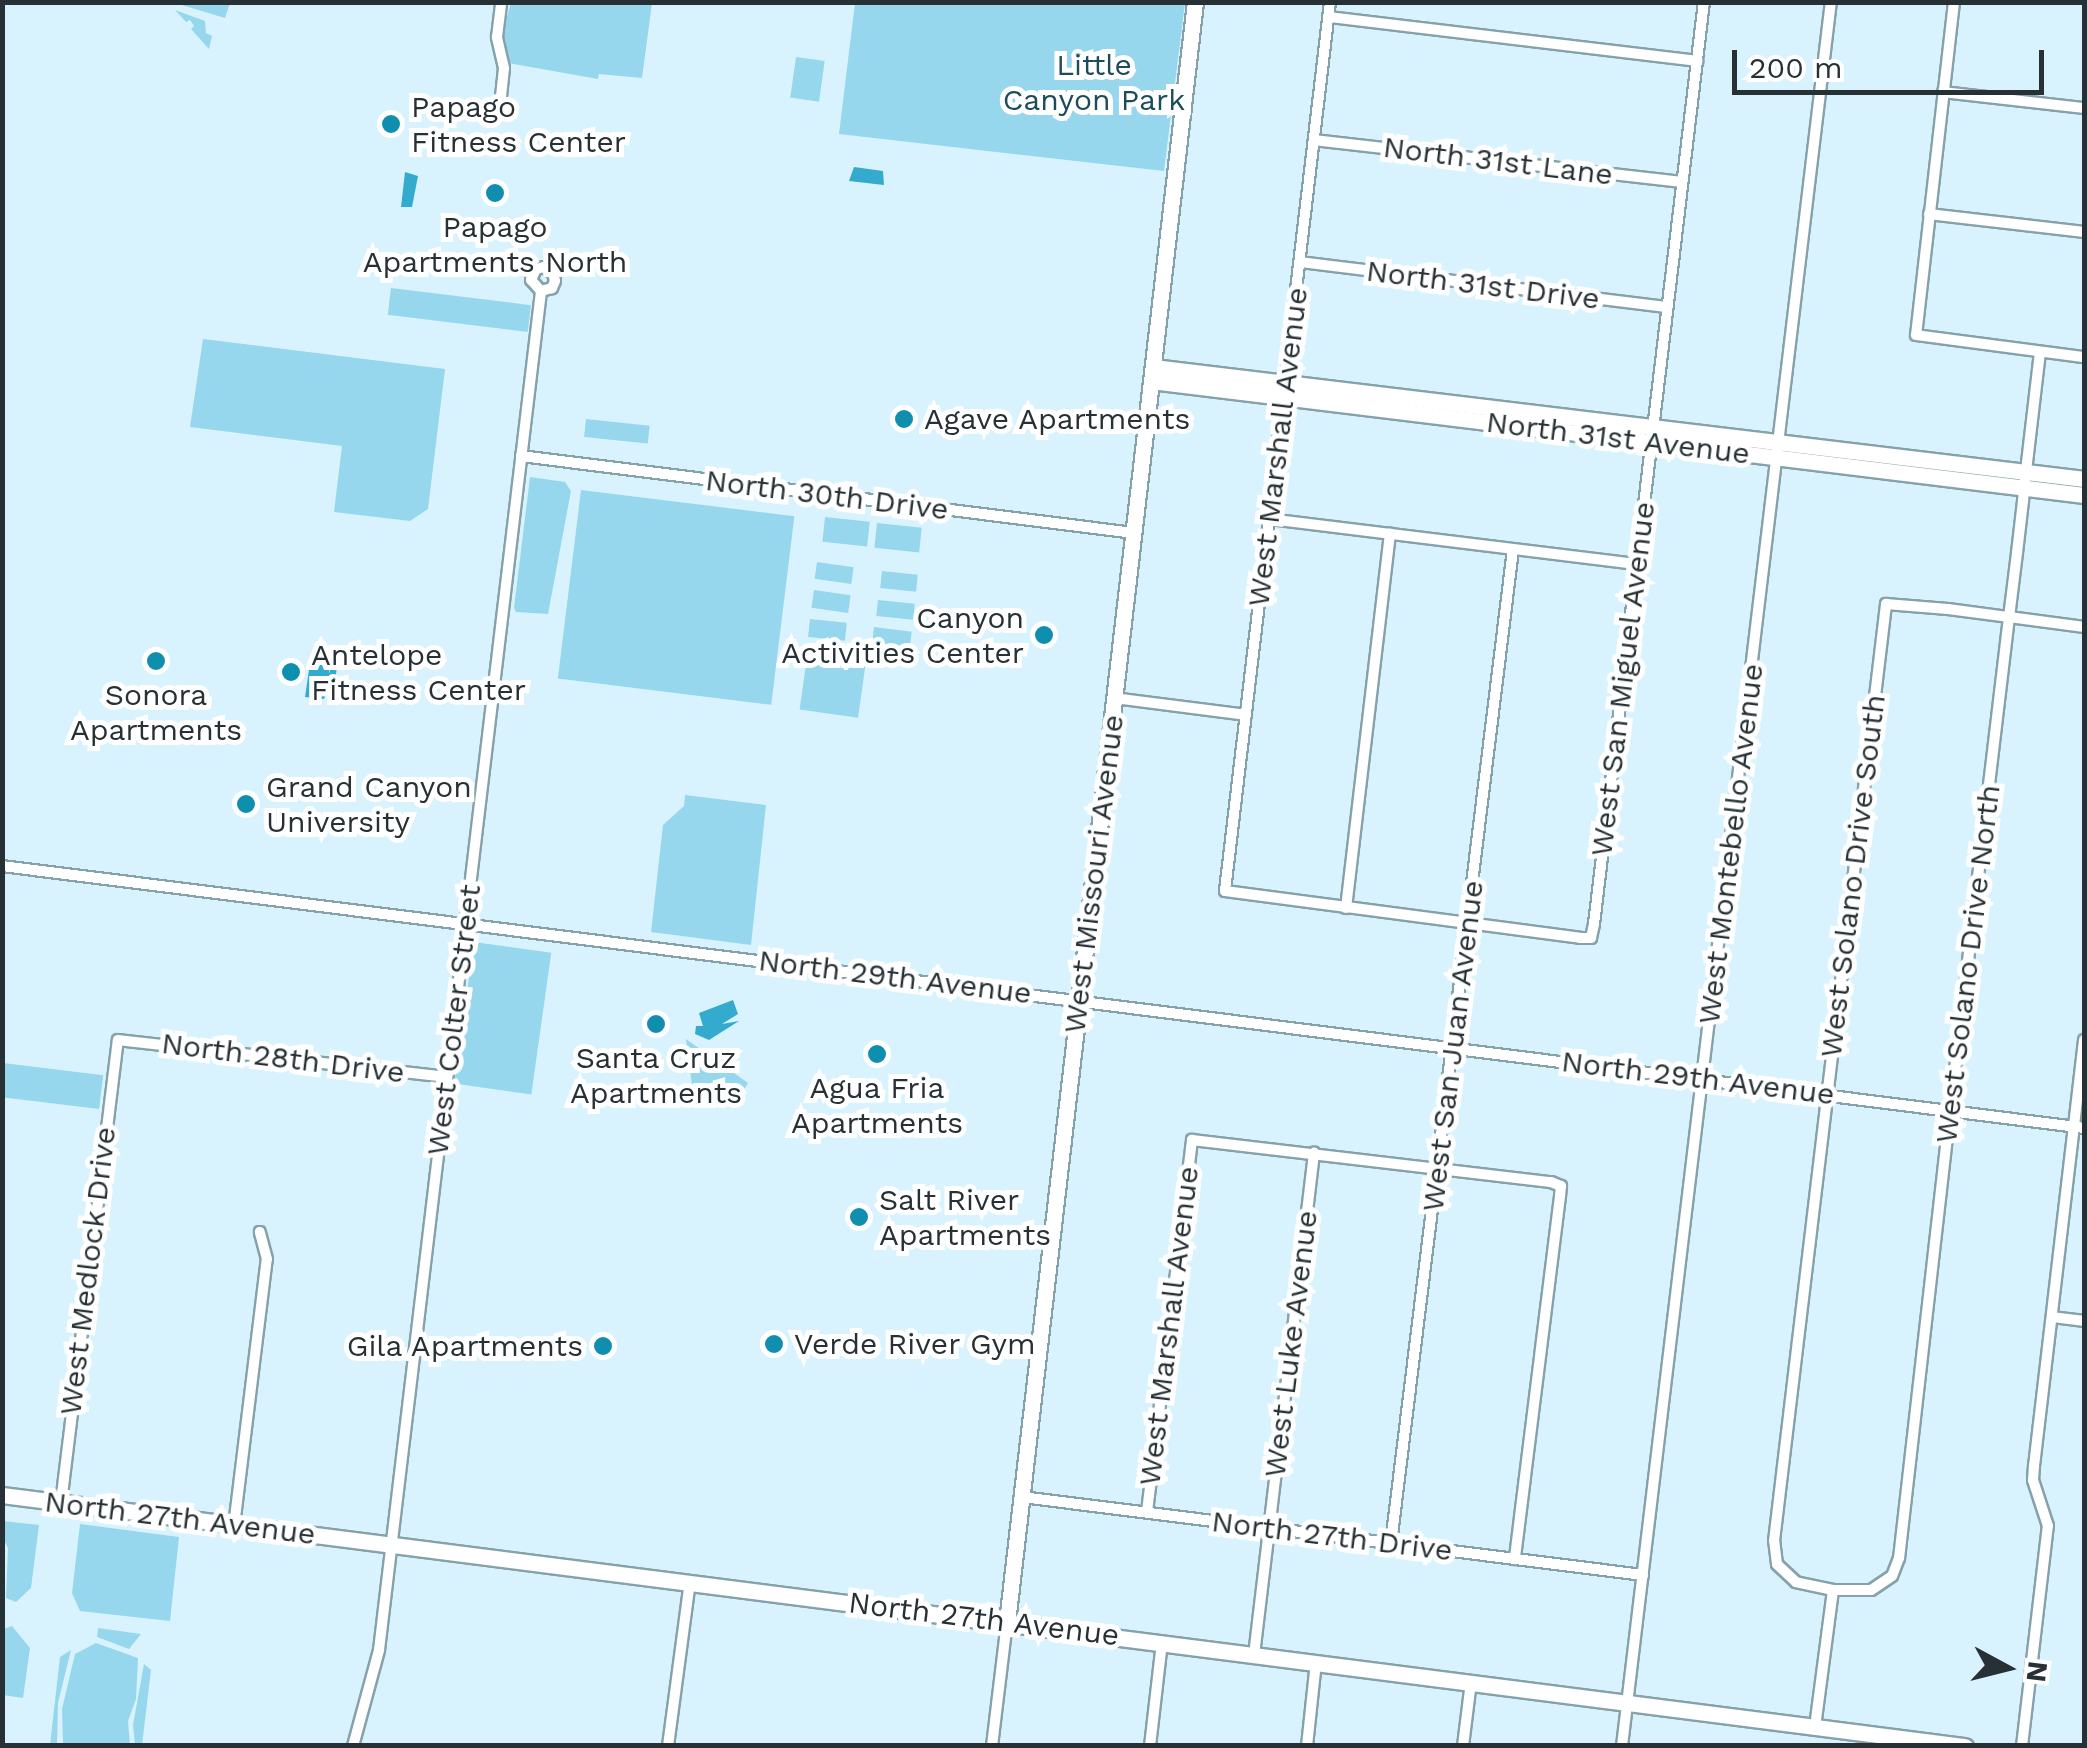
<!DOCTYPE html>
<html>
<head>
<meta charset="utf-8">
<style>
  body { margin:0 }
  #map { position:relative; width:2087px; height:1748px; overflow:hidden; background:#d8f3fd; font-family:"Work Sans",sans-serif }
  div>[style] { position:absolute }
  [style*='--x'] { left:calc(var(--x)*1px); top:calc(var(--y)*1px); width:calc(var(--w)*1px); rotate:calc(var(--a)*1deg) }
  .green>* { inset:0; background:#96d7ee; transform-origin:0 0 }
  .water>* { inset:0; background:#34abce }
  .roads { filter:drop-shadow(2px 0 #87a1aa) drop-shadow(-2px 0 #87a1aa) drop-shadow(0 2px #87a1aa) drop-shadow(0 -2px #87a1aa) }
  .street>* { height:10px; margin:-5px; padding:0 5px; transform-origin:5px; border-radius:5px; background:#fff }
  .secondary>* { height:15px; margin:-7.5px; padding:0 7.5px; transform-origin:7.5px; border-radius:7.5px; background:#fff }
  .dots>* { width:28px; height:28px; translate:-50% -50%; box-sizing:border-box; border:5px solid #fff; border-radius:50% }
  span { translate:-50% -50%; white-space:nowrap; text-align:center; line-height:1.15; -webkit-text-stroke:10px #fff; paint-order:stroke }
  .park-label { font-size:30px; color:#1c4c5b }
  .poi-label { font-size:30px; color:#273135 }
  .left { translate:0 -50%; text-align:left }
  .right { translate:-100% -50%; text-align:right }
  .street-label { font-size:30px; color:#273135 }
  .frame { position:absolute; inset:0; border:5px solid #273135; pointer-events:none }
  .north { position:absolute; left:1957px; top:1618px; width:100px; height:100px; -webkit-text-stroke:8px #fff; paint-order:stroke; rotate:97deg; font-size:28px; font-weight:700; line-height:40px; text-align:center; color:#273135 }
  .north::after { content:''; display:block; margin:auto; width:35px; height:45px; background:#273135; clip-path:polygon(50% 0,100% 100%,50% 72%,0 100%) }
  .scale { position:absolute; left:1732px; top:50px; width:312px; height:45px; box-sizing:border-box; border:5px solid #273135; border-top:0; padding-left:12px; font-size:30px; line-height:35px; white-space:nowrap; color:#273135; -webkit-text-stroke:8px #fff; paint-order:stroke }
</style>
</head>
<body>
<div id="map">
  <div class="green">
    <div style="clip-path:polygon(175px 3px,230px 3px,225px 18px)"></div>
    <div style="clip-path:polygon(511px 3px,652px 3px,642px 78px,599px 74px,598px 79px,508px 63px,500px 39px)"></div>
    <div style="clip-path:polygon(855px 3px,1185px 3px,1164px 171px,839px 134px)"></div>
    <div style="clip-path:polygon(175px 10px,205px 21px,206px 33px,212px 36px,209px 49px,191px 29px,194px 26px,190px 20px,186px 22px)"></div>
    <div style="left:796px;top:57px;width:29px;height:41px;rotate:8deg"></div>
    <div style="left:391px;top:288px;width:141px;height:27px;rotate:7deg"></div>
    <div style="clip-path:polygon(203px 339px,445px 369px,428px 509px,410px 521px,334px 512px,342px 446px,190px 427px)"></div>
    <div style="left:586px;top:419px;width:64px;height:18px;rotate:6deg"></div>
    <div style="clip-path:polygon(530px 477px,565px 482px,571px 491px,548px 614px,516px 612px,514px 608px)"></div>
    <div style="left:581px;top:490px;width:215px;height:190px;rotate:7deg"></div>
    <div style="left:825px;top:517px;width:45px;height:25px;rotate:6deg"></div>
    <div style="left:877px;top:523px;width:45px;height:25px;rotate:6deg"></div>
    <div style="left:817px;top:562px;width:37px;height:17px;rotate:8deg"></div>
    <div style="left:882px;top:571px;width:36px;height:17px;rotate:6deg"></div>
    <div style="left:814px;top:590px;width:37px;height:18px;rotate:8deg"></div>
    <div style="left:878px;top:600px;width:37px;height:16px;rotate:6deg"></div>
    <div style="left:810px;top:619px;width:37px;height:18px;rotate:6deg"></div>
    <div style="left:874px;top:627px;width:38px;height:18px;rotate:7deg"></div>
    <div style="left:807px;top:657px;width:59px;height:53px;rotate:8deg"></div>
    <div style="clip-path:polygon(685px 795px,766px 805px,751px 945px,651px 932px,663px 825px,684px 806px)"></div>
    <div style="left:474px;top:942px;width:78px;height:143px;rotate:8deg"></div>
    <div style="clip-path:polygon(686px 1039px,748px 1083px,739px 1098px,693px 1093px)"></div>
    <div style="left:3px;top:1063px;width:101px;height:34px;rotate:7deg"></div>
    <div style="clip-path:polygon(3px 1521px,39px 1525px,31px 1588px,16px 1602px,6px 1598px,8px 1548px,3px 1538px)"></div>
    <div style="clip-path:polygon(80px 1524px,179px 1537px,170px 1621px,80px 1611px,72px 1593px)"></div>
    <div style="clip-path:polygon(12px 1626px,30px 1648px,23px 1698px,3px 1695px,3px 1629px)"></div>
    <div style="clip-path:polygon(98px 1628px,141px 1634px,129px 1649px,97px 1637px)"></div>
    <div style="clip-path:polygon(96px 1643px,138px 1658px,136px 1699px,128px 1721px,130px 1745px,63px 1745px,62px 1709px,75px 1654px)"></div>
    <div style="clip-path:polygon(71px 1650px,58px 1703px,57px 1745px,50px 1745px,60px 1657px)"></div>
    <div style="clip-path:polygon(144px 1664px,151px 1670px,142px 1745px,135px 1745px,133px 1725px)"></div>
  </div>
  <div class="water">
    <div style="clip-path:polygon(854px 167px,883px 171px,884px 185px,849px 181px)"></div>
    <div style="clip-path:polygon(405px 172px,418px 176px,412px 207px,401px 207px)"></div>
    <div style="clip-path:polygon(310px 663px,329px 665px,329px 674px,331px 665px,337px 666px,333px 700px,327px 700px,327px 690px,324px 699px,305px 697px)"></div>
    <div style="clip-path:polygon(733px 1000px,738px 1014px,722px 1024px,739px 1021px,709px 1040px,695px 1034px,696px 1026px,703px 1026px,699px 1013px)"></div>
  </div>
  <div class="roads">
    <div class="street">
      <div style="--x:1330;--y:2;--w:895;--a:96.74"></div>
      <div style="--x:1225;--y:891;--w:358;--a:7.5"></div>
      <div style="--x:1580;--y:938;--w:11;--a:0"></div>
      <div style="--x:1591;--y:938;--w:14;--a:-78"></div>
      <div style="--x:1594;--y:924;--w:929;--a:-83.2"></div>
      <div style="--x:1954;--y:2;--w:335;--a:96.5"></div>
      <div style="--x:1916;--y:335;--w:169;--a:7.5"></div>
      <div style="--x:1329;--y:17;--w:371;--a:6.8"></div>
      <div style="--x:1943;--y:92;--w:142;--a:6.5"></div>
      <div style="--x:500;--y:106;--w:38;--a:-84"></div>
      <div style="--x:504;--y:68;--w:32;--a:-103"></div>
      <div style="--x:497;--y:37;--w:35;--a:-83"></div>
      <div style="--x:1314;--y:140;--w:370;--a:6.5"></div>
      <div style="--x:1929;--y:214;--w:156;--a:6.6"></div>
      <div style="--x:1300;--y:262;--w:370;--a:7"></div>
      <div style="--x:2040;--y:352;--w:111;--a:96.7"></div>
      <div style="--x:2027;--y:462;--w:26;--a:97"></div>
      <div style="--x:2024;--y:488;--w:13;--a:94"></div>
      <div style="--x:2023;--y:501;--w:52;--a:96.6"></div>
      <div style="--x:2017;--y:553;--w:64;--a:97.1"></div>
      <div style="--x:2009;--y:617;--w:498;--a:96.8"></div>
      <div style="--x:1950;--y:1111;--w:450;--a:96.5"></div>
      <div style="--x:1899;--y:1558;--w:19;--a:111"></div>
      <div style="--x:1892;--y:1576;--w:25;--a:146"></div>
      <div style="--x:1871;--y:1590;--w:38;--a:180"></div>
      <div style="--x:1833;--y:1590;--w:38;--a:-168"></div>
      <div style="--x:1796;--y:1582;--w:26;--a:-137"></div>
      <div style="--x:1777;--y:1564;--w:23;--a:-97"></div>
      <div style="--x:1774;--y:1541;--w:944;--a:-83.18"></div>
      <div style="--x:1886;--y:604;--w:62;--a:4.6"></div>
      <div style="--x:1948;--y:609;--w:62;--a:7.5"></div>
      <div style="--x:2009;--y:617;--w:76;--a:7.6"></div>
      <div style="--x:521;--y:456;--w:618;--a:7.16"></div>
      <div style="--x:1269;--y:519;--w:371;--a:7"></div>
      <div style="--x:1114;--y:698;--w:133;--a:7.3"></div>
      <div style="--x:2;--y:866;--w:2098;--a:7.17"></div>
      <div style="--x:1346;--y:908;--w:377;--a:-83.3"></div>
      <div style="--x:2052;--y:1317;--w:32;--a:7"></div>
      <div style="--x:1022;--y:1497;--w:626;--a:7.16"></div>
      <div style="--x:61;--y:1503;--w:466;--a:-83"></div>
      <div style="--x:118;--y:1040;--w:331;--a:6.4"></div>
      <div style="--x:1147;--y:1512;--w:375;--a:-83.1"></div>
      <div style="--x:1192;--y:1140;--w:361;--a:6.7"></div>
      <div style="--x:1551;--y:1182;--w:11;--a:22"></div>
      <div style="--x:1561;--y:1186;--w:10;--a:96"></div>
      <div style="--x:1560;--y:1196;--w:366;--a:97.1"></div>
      <div style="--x:234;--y:1526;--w:269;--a:-83"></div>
      <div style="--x:267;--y:1259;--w:28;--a:-105"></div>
      <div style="--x:1391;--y:1543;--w:1001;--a:-83"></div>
      <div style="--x:1254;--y:1655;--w:506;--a:-83.18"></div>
      <div style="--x:1815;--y:1727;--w:138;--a:-82.5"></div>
      <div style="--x:353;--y:1746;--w:99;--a:-74.8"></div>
      <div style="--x:379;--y:1650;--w:1369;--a:-83.2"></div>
      <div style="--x:541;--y:291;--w:15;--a:-132"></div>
      <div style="--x:531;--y:280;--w:12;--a:-66"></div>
      <div style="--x:536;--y:269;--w:8;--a:-14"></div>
      <div style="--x:544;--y:267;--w:11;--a:34"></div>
      <div style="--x:553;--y:273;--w:8;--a:76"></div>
      <div style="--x:555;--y:281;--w:8;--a:113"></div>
      <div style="--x:552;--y:288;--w:11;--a:165"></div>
      <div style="--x:668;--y:1746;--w:166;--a:-82.4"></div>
      <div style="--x:992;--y:1746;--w:125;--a:-83.1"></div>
      <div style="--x:1150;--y:1746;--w:105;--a:-83.4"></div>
      <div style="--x:1307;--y:1746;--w:84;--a:-83.9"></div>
      <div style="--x:1463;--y:1746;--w:64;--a:-82.9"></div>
      <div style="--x:1622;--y:1746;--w:1756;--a:-83.17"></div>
      <div style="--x:2022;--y:1746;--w:222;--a:-83.3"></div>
      <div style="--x:2048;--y:1526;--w:48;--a:-108.1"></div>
      <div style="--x:2033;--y:1480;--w:14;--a:-86"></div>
      <div style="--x:2034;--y:1466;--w:429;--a:-83.3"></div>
    </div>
    <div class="secondary">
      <div style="--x:1153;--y:367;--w:938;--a:6.86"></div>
      <div style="--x:1151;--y:381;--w:940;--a:6.97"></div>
      <div style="--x:2;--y:1495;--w:1979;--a:7.29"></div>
      <div style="--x:1007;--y:1622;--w:1631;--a:-83.38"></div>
    </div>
  </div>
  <div class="dots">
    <div style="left:391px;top:124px;background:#108eae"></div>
    <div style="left:495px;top:193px;background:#108eae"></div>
    <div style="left:904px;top:419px;background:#108eae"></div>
    <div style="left:1044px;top:635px;background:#108eae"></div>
    <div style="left:156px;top:661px;background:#108eae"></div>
    <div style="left:291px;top:672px;background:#108eae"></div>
    <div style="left:246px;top:804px;background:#108eae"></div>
    <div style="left:656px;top:1024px;background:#108eae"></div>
    <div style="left:877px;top:1054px;background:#108eae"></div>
    <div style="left:859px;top:1217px;background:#108eae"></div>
    <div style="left:774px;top:1344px;background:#108eae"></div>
    <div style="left:603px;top:1346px;background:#108eae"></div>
  </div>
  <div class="park-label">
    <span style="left:1094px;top:82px">Little<br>Canyon Park</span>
  </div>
  <div class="poi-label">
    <span class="left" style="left:411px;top:124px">Papago<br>Fitness Center</span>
    <span style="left:495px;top:244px">Papago<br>Apartments North</span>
    <span class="left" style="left:924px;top:419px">Agave Apartments</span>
    <span class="right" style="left:1024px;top:635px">Canyon<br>Activities Center</span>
    <span class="left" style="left:311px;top:672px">Antelope<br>Fitness Center</span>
    <span style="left:156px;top:712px">Sonora<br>Apartments</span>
    <span class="left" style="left:266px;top:804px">Grand Canyon<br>University</span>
    <span style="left:656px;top:1075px">Santa Cruz<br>Apartments</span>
    <span style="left:877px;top:1105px">Agua Fria<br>Apartments</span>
    <span class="left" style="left:879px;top:1217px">Salt River<br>Apartments</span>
    <span class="left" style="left:794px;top:1344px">Verde River Gym</span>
    <span class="right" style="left:583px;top:1346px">Gila Apartments</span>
  </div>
  <div class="street-label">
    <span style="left:1498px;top:161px;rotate:7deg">North 31st Lane</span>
    <span style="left:1483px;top:285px;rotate:7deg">North 31st Drive</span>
    <span style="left:1618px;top:438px;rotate:7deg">North 31st Avenue</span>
    <span style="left:1278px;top:447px;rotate:-83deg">West Marshall Avenue</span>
    <span style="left:827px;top:495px;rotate:7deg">North 30th Drive</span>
    <span style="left:1623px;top:679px;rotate:-83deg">West San Miguel Avenue</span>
    <span style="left:1731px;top:844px;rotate:-83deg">West Montebello Avenue</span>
    <span style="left:1094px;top:874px;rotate:-83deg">West Missouri Avenue</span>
    <span style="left:1853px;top:876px;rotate:-83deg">West Solano Drive South</span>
    <span style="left:1968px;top:964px;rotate:-83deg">West Solano Drive North</span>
    <span style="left:895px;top:977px;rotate:7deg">North 29th Avenue</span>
    <span style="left:454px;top:1020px;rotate:-83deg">West Colter Street</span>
    <span style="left:1453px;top:1046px;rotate:-83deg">West San Juan Avenue</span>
    <span style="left:283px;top:1058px;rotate:7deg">North 28th Drive</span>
    <span style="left:1698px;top:1078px;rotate:7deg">North 29th Avenue</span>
    <span style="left:88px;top:1271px;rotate:-83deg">West Medlock Drive</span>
    <span style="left:1169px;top:1326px;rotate:-83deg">West Marshall Avenue</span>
    <span style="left:1291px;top:1344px;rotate:-83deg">West Luke Avenue</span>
    <span style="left:180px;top:1518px;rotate:7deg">North 27th Avenue</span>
    <span style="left:1332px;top:1536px;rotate:7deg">North 27th Drive</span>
    <span style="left:984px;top:1619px;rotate:7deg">North 27th Avenue</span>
  </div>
  <div class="frame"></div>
  <div class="north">N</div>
  <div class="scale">200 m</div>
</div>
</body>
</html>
